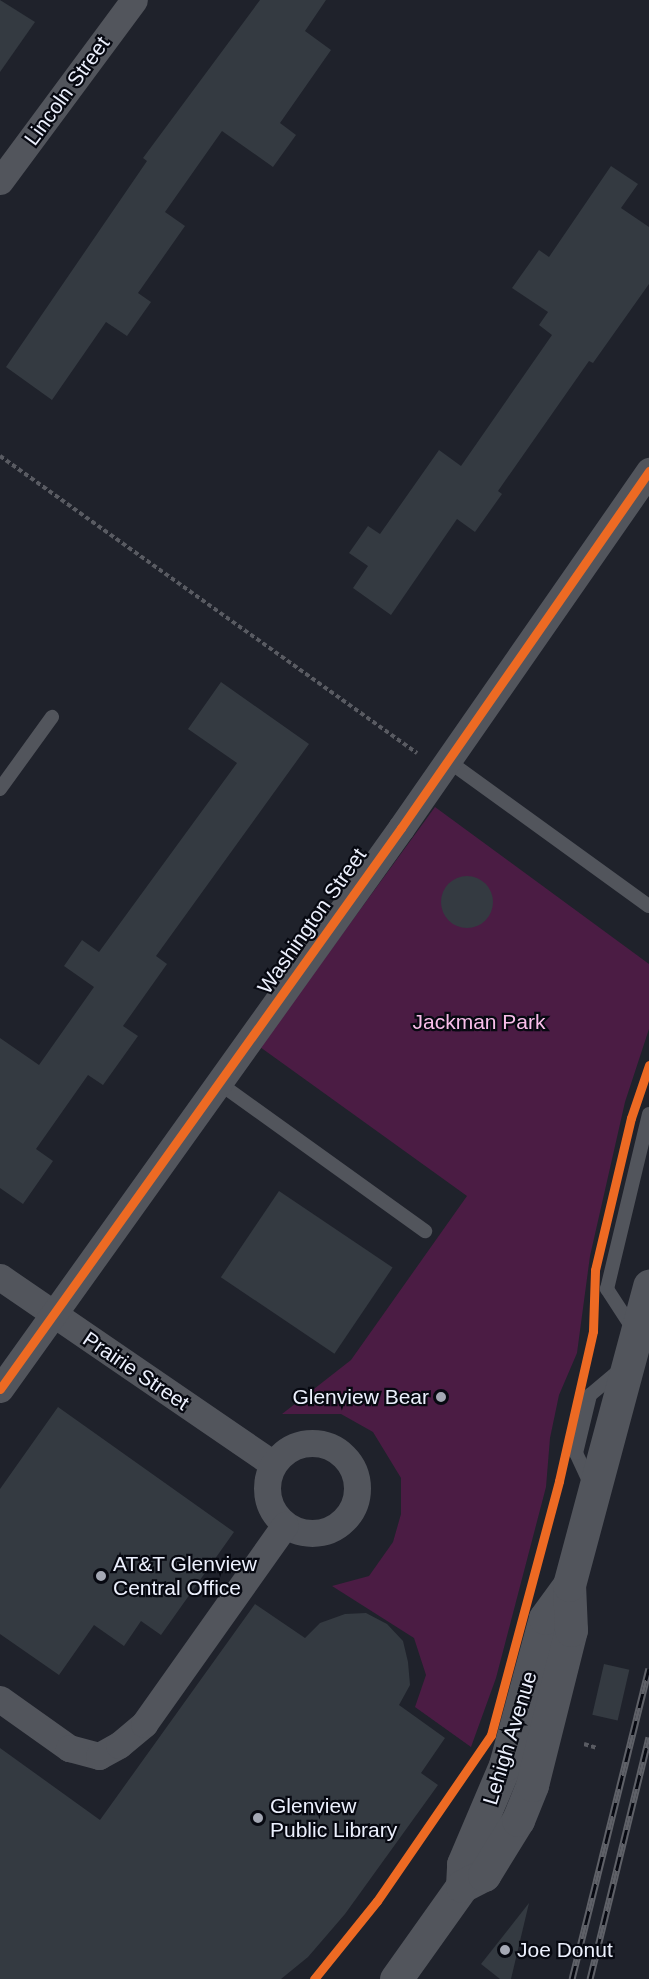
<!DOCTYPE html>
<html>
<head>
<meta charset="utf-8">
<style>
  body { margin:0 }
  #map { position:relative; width:649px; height:1979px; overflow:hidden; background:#1f222b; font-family:Helvetica,sans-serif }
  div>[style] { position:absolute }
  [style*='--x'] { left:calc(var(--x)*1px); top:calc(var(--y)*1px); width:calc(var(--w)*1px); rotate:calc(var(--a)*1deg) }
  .green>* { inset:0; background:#4b1c44 }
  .building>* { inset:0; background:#343a41; transform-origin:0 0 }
  .round { border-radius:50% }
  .path>* { height:4px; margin-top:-2px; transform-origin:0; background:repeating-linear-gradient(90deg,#595b62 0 4.5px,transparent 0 7.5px) }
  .service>* { height:14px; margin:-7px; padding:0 7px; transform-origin:7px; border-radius:7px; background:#52555c }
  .minor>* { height:27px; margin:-13.5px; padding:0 13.5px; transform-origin:13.5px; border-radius:13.5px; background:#52555c }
  .minor>.ring { margin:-13.5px; padding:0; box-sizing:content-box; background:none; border:27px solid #52555c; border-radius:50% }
  .tertiary>* { height:33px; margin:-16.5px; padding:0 16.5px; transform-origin:16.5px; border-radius:16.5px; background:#52555c }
  .rail>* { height:7px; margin-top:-3.5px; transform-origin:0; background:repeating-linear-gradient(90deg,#070911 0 14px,#5f6168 0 28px); box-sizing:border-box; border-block:2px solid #5f6168 }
  .cycleway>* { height:9px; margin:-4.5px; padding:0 4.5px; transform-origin:4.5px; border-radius:4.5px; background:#ed6a23 }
  .dots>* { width:16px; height:16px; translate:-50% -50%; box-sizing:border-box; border:3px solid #070911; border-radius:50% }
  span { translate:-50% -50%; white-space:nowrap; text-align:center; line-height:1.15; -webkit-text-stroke:4.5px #070911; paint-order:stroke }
  .street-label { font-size:21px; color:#ecf0fd }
  .park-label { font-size:21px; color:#f9beea }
  .poi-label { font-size:21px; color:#ecf0fd }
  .right { translate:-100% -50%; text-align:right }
  .left { translate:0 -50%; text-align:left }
</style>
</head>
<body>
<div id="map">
  <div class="green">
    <div style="clip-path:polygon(435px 807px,649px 964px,649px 1029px,625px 1102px,590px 1256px,577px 1353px,559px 1395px,550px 1438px,546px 1487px,496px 1678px,471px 1747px,415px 1707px,426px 1675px,414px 1638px,332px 1586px,369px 1576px,393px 1542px,401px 1514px,401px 1478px,373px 1432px,341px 1414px,282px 1414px,351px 1360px,467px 1196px,260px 1047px)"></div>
  </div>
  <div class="building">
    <div style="clip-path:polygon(0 0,35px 22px,0 72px)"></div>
    <div style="clip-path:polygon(260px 0,326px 0,305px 31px,331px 50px,280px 123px,296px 135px,273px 167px,222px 131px,165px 212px,185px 226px,138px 293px,151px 302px,127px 336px,106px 322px,52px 400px,6px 367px,147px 161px,143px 158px)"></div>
    <div style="clip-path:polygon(611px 166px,638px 184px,621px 208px,649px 227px,649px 284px,593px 363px,589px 361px,498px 491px,502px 494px,475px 532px,457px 519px,391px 615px,353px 588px,368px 566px,349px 553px,368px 526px,380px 534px,439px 450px,461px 466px,552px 335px,539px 325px,548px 312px,512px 288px,539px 250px,549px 257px)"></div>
    <div style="clip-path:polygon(221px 682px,309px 744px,156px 956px,167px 964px,123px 1026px,138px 1036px,103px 1085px,88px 1075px,36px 1149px,53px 1161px,23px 1204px,0 1188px,0 1038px,39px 1065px,94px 987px,64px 966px,82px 940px,99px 952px,237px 763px,188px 729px)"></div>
    <div class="round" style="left:441px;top:876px;width:52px;height:52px"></div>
    <div style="left:279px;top:1191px;width:137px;height:104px;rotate:34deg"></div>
    <div style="clip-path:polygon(58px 1407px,234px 1532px,161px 1635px,141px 1621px,124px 1646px,94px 1625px,59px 1675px,0 1634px,0 1489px)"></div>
    <div style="clip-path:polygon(255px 1604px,305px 1638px,320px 1623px,345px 1614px,366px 1613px,387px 1624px,403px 1641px,408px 1662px,410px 1685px,399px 1705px,445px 1738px,421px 1773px,438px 1785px,345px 1914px,308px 1957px,281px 1979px,0 1979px,0 1748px,100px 1820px)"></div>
    <div style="left:604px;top:1664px;width:26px;height:52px;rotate:13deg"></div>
    <div style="clip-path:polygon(529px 1903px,511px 1979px,500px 1979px,481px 1964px)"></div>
  </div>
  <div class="path">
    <div style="--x:0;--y:456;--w:512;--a:35.46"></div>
    <div style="--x:584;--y:1744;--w:14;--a:17"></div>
  </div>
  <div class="service">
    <div style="--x:447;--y:760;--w:249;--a:35.9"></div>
    <div style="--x:0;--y:789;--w:89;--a:-54.2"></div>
    <div style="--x:219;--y:1083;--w:254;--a:35.7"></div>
    <div style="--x:633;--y:1329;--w:48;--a:-123"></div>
    <div style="--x:607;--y:1289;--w:180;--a:-76.5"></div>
    <div style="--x:590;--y:1483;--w:33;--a:-115"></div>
    <div style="--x:576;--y:1453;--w:60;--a:-76.4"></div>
    <div style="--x:590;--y:1395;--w:38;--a:-40"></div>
  </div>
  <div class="minor">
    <div style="--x:0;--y:181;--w:225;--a:-53.5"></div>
    <div style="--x:0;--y:1277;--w:331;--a:34.4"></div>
    <div style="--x:0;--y:1389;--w:690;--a:-54.44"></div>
    <div style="--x:401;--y:828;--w:435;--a:-55.2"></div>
    <div class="ring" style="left:267px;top:1443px;width:63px;height:63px"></div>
    <div style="--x:0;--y:1699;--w:85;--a:35.4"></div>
    <div style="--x:69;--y:1748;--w:31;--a:15"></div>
    <div style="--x:99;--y:1756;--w:23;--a:-29"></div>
    <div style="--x:119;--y:1745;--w:33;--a:-40"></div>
    <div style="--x:144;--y:1724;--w:244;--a:-54.7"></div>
  </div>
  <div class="tertiary">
    <div style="--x:462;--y:1886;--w:22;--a:-87"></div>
    <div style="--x:463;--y:1864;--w:108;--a:-67"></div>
    <div style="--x:505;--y:1765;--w:152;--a:-74.8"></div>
    <div style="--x:545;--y:1618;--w:41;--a:-54"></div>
    <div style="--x:396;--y:1979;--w:114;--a:-54.6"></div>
    <div style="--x:462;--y:1886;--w:25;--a:-27"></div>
    <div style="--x:484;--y:1875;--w:65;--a:-58.3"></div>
    <div style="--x:518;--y:1820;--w:38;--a:-68"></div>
    <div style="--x:532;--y:1785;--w:160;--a:-75.9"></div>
    <div style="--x:571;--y:1630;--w:45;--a:-92.5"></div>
    <div style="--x:569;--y:1585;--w:310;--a:-75"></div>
  </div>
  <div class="rail">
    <div style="--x:572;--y:1979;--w:320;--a:-76.1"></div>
    <div style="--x:590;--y:1979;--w:249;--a:-76.3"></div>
  </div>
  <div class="cycleway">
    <div style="--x:0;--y:1389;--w:690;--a:-54.44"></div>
    <div style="--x:401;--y:828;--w:435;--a:-55.2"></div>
    <div style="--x:314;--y:1979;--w:100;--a:-51.1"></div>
    <div style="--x:377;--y:1901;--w:201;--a:-55.5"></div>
    <div style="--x:491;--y:1735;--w:263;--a:-75"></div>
    <div style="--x:559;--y:1481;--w:154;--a:-77.2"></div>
    <div style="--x:593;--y:1331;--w:61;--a:-88.1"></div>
    <div style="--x:595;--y:1270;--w:156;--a:-76.7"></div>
    <div style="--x:631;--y:1118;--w:56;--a:-71.2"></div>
  </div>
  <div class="dots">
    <div style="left:441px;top:1397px;background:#a4a8b4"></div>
    <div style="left:101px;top:1576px;background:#a4a8b4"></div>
    <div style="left:258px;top:1818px;background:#a4a8b4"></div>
    <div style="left:505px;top:1950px;background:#a4a8b4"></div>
  </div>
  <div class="street-label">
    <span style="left:67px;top:91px;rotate:-54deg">Lincoln Street</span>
    <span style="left:312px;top:921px;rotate:-55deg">Washington Street</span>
    <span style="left:136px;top:1371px;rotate:34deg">Prairie Street</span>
    <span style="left:510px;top:1738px;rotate:-73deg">Lehigh Avenue</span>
  </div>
  <div class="park-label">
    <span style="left:479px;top:1022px">Jackman Park</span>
  </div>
  <div class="poi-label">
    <span class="right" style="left:429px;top:1397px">Glenview Bear</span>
    <span class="left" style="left:113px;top:1576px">AT&amp;T Glenview<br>Central Office</span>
    <span class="left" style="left:270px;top:1818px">Glenview<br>Public Library</span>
    <span class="left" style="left:517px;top:1950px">Joe Donut</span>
  </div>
</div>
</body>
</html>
